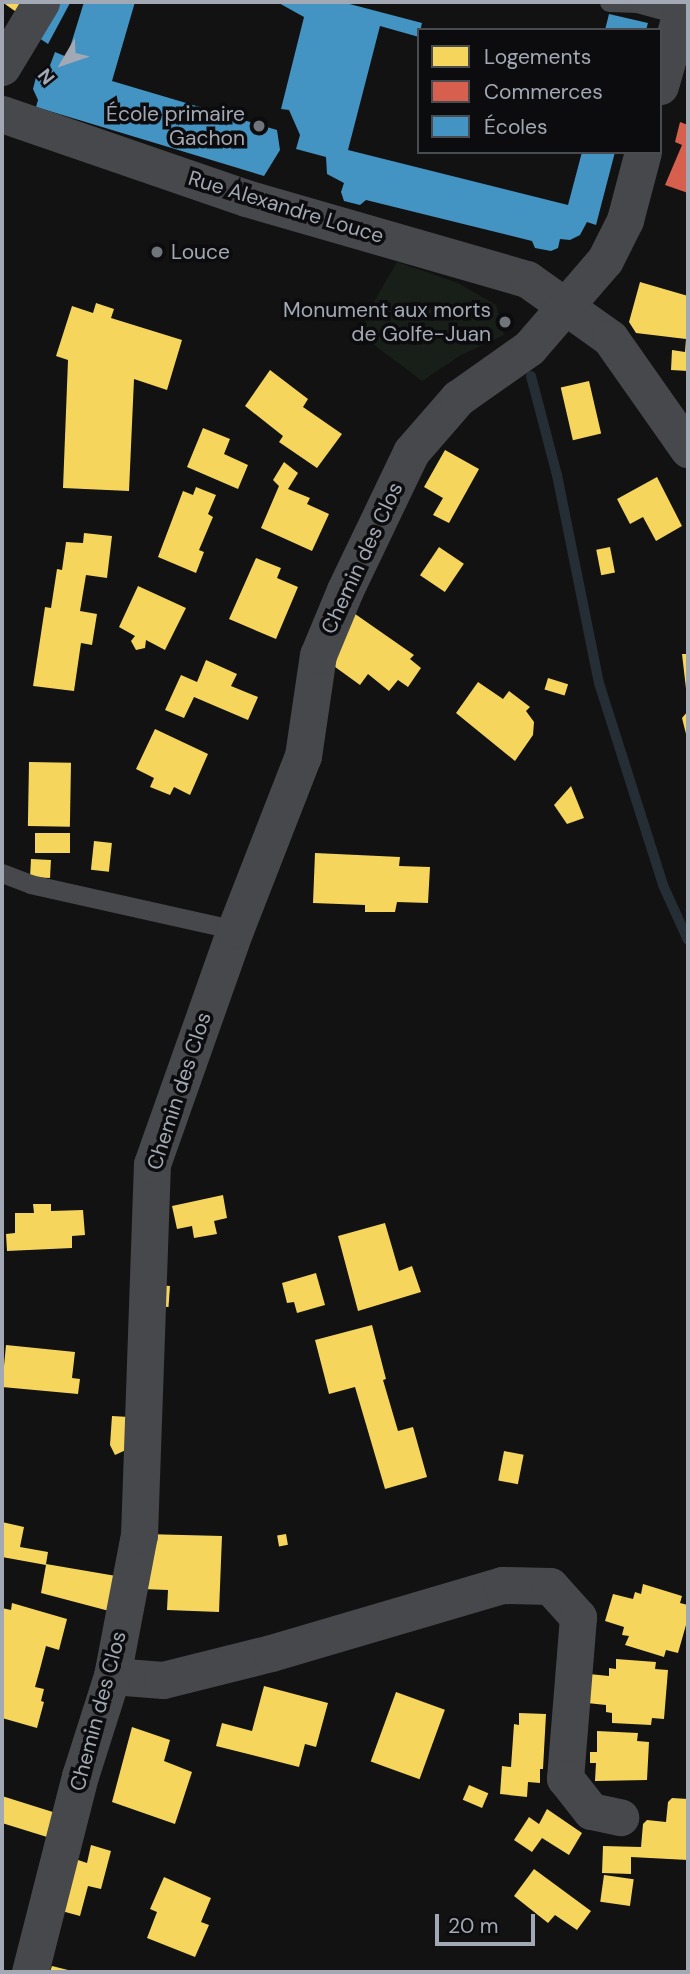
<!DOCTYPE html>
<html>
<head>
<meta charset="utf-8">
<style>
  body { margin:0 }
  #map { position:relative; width:690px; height:1974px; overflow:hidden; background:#121212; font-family:"DM Sans",sans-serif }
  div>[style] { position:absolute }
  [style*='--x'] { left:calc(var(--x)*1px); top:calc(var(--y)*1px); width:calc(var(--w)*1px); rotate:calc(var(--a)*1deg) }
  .green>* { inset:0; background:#181f19 }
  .homes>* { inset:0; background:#f6d55c; transform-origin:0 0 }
  .shops>* { inset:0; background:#d6604d }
  .schools>* { inset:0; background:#4393c3 }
  .stream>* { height:10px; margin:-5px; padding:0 5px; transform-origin:5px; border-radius:5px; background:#252e34 }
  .service>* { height:19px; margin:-9.5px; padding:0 9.5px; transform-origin:9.5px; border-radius:9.5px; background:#46484b }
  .minor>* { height:37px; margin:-18.5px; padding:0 18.5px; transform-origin:18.5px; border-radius:18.5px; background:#46484b }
  .dots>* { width:19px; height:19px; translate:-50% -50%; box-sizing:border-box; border:4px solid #0c0c0e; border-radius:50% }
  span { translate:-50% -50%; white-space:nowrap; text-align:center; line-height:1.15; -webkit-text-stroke:7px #0c0c0e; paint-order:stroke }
  .poi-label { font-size:21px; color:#a2a9b4 }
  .right { translate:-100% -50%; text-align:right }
  .left { translate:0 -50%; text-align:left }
  .street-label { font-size:21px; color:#a2a9b4 }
  .frame { position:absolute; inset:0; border:4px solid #a2a9b4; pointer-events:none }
  .legend { position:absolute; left:417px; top:28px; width:245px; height:126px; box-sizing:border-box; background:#0c0c0e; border:2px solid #484b50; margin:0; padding:9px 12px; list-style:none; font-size:21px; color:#a2a9b4 }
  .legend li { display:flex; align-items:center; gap:14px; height:35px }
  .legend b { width:35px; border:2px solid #484b50 }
  .north { position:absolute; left:28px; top:28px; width:70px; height:70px; -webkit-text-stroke:5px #0c0c0e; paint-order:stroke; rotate:231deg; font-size:19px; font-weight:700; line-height:28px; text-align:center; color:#a2a9b4 }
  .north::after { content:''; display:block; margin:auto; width:24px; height:32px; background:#a2a9b4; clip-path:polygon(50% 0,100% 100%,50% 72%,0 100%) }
  .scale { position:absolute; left:435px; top:1914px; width:100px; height:32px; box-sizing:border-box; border:4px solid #a2a9b4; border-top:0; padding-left:9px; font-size:21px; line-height:24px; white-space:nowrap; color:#a2a9b4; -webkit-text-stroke:5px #0c0c0e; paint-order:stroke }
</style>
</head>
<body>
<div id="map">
  <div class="green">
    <div style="clip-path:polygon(397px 262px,458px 283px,496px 305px,504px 335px,461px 355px,422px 381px,361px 335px,368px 312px)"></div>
  </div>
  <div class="homes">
    <div style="clip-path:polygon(2px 2px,30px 2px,22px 16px)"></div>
    <div style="clip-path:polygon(640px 282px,688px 296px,688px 371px,671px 370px,672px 350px,685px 352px,686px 339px,636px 333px,629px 322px)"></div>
    <div style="clip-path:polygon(96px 303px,114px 309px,111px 318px,182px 340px,167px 390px,134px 379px,129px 491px,63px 488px,68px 360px,56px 356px,72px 306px,93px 313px)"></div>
    <div style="clip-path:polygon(270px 370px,308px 399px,303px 407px,342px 434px,317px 468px,279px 442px,283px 436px,245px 406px)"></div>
    <div style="left:589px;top:381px;width:54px;height:29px;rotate:77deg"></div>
    <div style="clip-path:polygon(203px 428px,230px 439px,224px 454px,248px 465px,238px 489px,187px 467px)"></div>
    <div style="clip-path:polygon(445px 450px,479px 469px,449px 523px,433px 515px,443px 498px,424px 487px)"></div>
    <div style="clip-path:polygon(284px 462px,298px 473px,288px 489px,310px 498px,307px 504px,329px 514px,312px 551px,261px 528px,279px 486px,273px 480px)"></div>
    <div style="clip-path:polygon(657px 477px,682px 526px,656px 541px,643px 517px,630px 524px,617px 499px)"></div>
    <div style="clip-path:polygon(196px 487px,216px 495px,208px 514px,213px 517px,199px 550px,204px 552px,196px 573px,158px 557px,183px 491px,193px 495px)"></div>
    <div style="clip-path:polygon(84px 533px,112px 536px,107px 578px,86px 575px,80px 611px,97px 614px,92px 645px,81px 643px,74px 691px,33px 686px,45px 607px,51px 608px,57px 569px,62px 570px,66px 542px,83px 543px)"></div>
    <div style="left:439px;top:547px;width:30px;height:34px;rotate:34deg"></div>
    <div style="left:610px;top:547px;width:26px;height:14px;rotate:79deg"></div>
    <div style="clip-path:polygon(256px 558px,281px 568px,277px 578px,298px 587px,276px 639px,229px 619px)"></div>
    <div style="clip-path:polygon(138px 586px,186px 608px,165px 650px,146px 640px,145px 648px,136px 650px,131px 641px,135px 636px,119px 627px)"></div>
    <div style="clip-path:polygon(348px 609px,414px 655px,410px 659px,421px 668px,408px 687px,398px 680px,389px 691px,368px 674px,360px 685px,331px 664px)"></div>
    <div style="clip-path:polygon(682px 654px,688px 654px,688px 696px,687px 697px)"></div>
    <div style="clip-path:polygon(206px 660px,237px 674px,231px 686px,258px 697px,248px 720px,194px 697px,184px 718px,165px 710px,181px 675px,197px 682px)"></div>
    <div style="left:548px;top:678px;width:21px;height:12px;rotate:17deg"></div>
    <div style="clip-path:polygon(478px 682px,503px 699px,509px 691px,530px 707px,526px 711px,534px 722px,533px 735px,515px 761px,456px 713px)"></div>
    <div style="clip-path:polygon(688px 711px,688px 742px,682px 718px)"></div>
    <div style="clip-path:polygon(155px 729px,208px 754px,190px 795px,174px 787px,170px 795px,150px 787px,154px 778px,136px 769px)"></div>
    <div style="left:29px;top:762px;width:42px;height:64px;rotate:1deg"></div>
    <div style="clip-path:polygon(571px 786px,584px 818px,567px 824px,554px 805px)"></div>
    <div style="left:35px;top:833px;width:35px;height:20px"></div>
    <div style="left:94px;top:841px;width:18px;height:29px;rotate:6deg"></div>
    <div style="clip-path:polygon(315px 853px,400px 857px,399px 866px,430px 867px,428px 903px,397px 902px,395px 912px,365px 912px,365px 905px,313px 903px)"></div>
    <div style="left:31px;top:859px;width:20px;height:18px;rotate:3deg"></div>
    <div style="clip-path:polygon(223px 1195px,227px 1218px,214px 1221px,217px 1234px,194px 1238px,192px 1226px,177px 1229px,172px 1206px)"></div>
    <div style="clip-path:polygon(33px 1204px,51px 1204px,51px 1211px,83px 1210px,85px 1235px,72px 1236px,72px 1248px,7px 1251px,6px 1234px,15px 1233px,15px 1213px,34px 1213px)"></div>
    <div style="clip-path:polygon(385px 1223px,399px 1271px,412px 1266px,421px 1292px,358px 1311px,338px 1236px)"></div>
    <div style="clip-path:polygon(316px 1273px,325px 1305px,297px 1313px,294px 1302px,287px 1303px,282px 1283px)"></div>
    <div style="left:156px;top:1285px;width:14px;height:21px;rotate:4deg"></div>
    <div style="clip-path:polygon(372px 1325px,386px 1379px,383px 1380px,398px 1431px,413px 1427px,427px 1477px,385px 1489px,355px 1387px,329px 1394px,315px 1340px)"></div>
    <div style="clip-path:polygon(6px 1345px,75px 1352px,72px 1378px,80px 1379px,78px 1394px,2px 1387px)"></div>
    <div style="clip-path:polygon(112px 1416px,129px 1417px,128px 1449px,115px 1455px,110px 1445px)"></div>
    <div style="left:504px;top:1451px;width:20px;height:30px;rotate:11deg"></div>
    <div style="clip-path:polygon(2px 1522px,24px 1527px,20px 1547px,48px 1552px,46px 1564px,122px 1577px,113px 1612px,41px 1593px,46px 1565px,2px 1557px)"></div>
    <div style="clip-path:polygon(144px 1534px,222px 1536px,219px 1612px,167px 1610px,168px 1590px,142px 1589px)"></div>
    <div style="left:286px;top:1534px;width:11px;height:9px;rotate:80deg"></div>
    <div style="clip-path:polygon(643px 1584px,682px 1596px,680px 1603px,688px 1605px,688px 1618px,678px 1653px,666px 1650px,664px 1657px,625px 1645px,629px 1636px,622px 1635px,624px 1627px,605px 1621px,613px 1594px,633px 1599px,635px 1592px,641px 1594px)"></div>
    <div style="clip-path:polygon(12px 1603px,67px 1619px,59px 1650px,46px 1646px,40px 1669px,35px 1687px,44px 1689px,41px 1701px,44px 1702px,37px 1728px,2px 1718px,2px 1608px,11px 1610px)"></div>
    <div style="clip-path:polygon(616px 1659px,656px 1662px,655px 1669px,668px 1670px,664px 1719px,652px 1718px,651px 1725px,612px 1723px,612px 1713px,606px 1712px,606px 1705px,587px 1703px,589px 1674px,609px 1676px,609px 1668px,616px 1669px)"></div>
    <div style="clip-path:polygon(264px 1686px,328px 1703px,316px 1747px,305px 1744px,299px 1767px,216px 1746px,222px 1723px,252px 1731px)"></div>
    <div style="left:396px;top:1692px;width:52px;height:74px;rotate:20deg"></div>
    <div style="clip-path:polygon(519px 1713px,546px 1714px,543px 1769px,540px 1769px,540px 1783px,528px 1782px,527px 1797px,500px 1794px,502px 1766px,511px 1767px,514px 1724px,519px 1725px)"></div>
    <div style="clip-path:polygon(132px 1727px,170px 1740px,164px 1761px,192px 1772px,175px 1824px,112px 1802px)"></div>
    <div style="clip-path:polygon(597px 1731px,638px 1733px,637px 1741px,649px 1742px,647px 1780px,595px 1781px,596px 1763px,590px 1763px,590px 1752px,597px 1752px)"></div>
    <div style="left:469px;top:1785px;width:21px;height:16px;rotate:23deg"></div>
    <div style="clip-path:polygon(2px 1796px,56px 1813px,47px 1837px,2px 1823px)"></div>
    <div style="clip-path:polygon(672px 1798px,688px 1799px,688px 1860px,631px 1857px,631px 1874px,602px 1873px,603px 1846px,641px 1847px,643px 1824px,647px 1820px,666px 1822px,668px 1802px)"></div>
    <div style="clip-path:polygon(547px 1809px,582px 1833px,569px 1855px,542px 1838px,532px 1852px,514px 1840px,529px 1817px,539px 1824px)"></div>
    <div style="clip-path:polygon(91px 1845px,111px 1851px,101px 1889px,88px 1886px,80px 1916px,58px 1910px,72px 1858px,87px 1863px)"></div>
    <div style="clip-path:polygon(534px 1869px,591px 1911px,577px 1930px,555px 1915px,548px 1923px,514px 1896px)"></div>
    <div style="left:604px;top:1875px;width:30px;height:27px;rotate:8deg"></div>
    <div style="clip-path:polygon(164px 1877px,211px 1898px,201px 1922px,209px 1925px,195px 1957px,147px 1938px,157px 1912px,150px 1909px)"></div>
    <div style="clip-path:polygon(52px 1966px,72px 1971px,72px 1972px,50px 1972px)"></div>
  </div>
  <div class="shops">
    <div style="clip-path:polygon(680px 122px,688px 125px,688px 193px,665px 185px,682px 145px,675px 142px)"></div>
  </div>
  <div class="schools">
    <div style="clip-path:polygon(59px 2px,70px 3px,48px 44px,39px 38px)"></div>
    <div style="clip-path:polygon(84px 2px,135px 2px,112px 81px,277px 130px,280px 150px,264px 176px,36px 107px,38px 100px,33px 89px,36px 77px,49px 68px,55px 52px,67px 57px)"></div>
    <div style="clip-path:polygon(277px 2px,342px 2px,422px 23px,419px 37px,380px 26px,348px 150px,568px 205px,582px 152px,615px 152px,596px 225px,587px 222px,580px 235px,570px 240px,560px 239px,558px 248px,551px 251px,535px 248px,532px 241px,366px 200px,360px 205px,344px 201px,341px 192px,344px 183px,327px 174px,326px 157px,296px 149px,300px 135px,289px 110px,281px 109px,304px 17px)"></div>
    <div style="clip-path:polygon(609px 14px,648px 23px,646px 30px,605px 30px)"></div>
  </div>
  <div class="stream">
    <div style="--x:531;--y:376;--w:102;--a:75.3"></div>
    <div style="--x:557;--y:475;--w:212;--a:78.6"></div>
    <div style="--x:599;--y:683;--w:212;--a:72.4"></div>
    <div style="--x:663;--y:885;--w:60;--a:65.6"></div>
  </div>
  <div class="service">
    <div style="--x:609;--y:2;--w:28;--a:2"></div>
    <div style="--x:637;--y:3;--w:46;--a:15.3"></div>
    <div style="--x:2;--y:873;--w:30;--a:21"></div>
    <div style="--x:30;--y:884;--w:210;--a:12.6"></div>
  </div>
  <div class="minor">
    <div style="--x:2;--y:67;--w:76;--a:-59"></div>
    <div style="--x:660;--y:86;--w:87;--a:-74.1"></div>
    <div style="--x:2;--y:114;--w:258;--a:19"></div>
    <div style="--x:246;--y:198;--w:292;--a:16.1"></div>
    <div style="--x:527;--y:279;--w:102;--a:35.4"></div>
    <div style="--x:610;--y:338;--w:136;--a:54.9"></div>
    <div style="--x:112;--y:1676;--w:51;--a:4.5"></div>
    <div style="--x:163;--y:1680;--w:111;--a:-14"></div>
    <div style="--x:271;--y:1653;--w:241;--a:-16.4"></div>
    <div style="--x:502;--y:1585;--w:48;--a:1.2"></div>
    <div style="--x:550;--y:1586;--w:42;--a:47.9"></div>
    <div style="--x:578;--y:1617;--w:162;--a:94.6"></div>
    <div style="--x:565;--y:1778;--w:42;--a:51.8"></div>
    <div style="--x:591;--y:1811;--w:30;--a:12"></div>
    <div style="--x:30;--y:1972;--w:202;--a:-75.7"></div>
    <div style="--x:80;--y:1776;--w:105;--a:-72.3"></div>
    <div style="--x:112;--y:1676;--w:144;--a:-79.2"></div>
    <div style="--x:139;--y:1535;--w:371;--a:-88"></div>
    <div style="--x:152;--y:1164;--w:248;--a:-70.5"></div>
    <div style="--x:235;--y:930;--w:187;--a:-68.7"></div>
    <div style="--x:303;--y:756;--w:102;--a:-81.6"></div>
    <div style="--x:318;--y:655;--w:70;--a:-67.4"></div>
    <div style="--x:345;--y:590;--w:153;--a:-64.4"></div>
    <div style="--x:411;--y:452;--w:72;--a:-49"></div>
    <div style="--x:458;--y:398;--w:87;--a:-35.2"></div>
    <div style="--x:529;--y:348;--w:116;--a:-49.2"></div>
    <div style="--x:605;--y:260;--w:45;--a:-63.4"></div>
    <div style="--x:625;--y:220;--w:70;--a:-75.2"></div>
  </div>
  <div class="dots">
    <div style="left:259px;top:126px;background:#70747b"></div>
    <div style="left:157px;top:252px;background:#70747b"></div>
    <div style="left:505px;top:322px;background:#70747b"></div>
  </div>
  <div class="poi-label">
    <span class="right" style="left:245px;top:126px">École primaire<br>Gachon</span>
    <span class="left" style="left:171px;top:252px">Louce</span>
    <span class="right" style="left:491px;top:322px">Monument aux morts<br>de Golfe-Juan</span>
  </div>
  <div class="street-label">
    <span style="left:286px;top:207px;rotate:17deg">Rue Alexandre Louce</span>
    <span style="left:362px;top:558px;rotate:-65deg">Chemin des Clos</span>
    <span style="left:179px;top:1091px;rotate:-72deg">Chemin des Clos</span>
    <span style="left:98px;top:1711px;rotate:-75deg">Chemin des Clos</span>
  </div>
  <div class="frame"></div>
  <ul class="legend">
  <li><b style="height:19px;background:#f6d55c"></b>Logements</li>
  <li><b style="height:19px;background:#d6604d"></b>Commerces</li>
  <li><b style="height:19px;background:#4393c3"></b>Écoles</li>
  </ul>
  <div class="north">N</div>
  <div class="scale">20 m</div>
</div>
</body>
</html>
